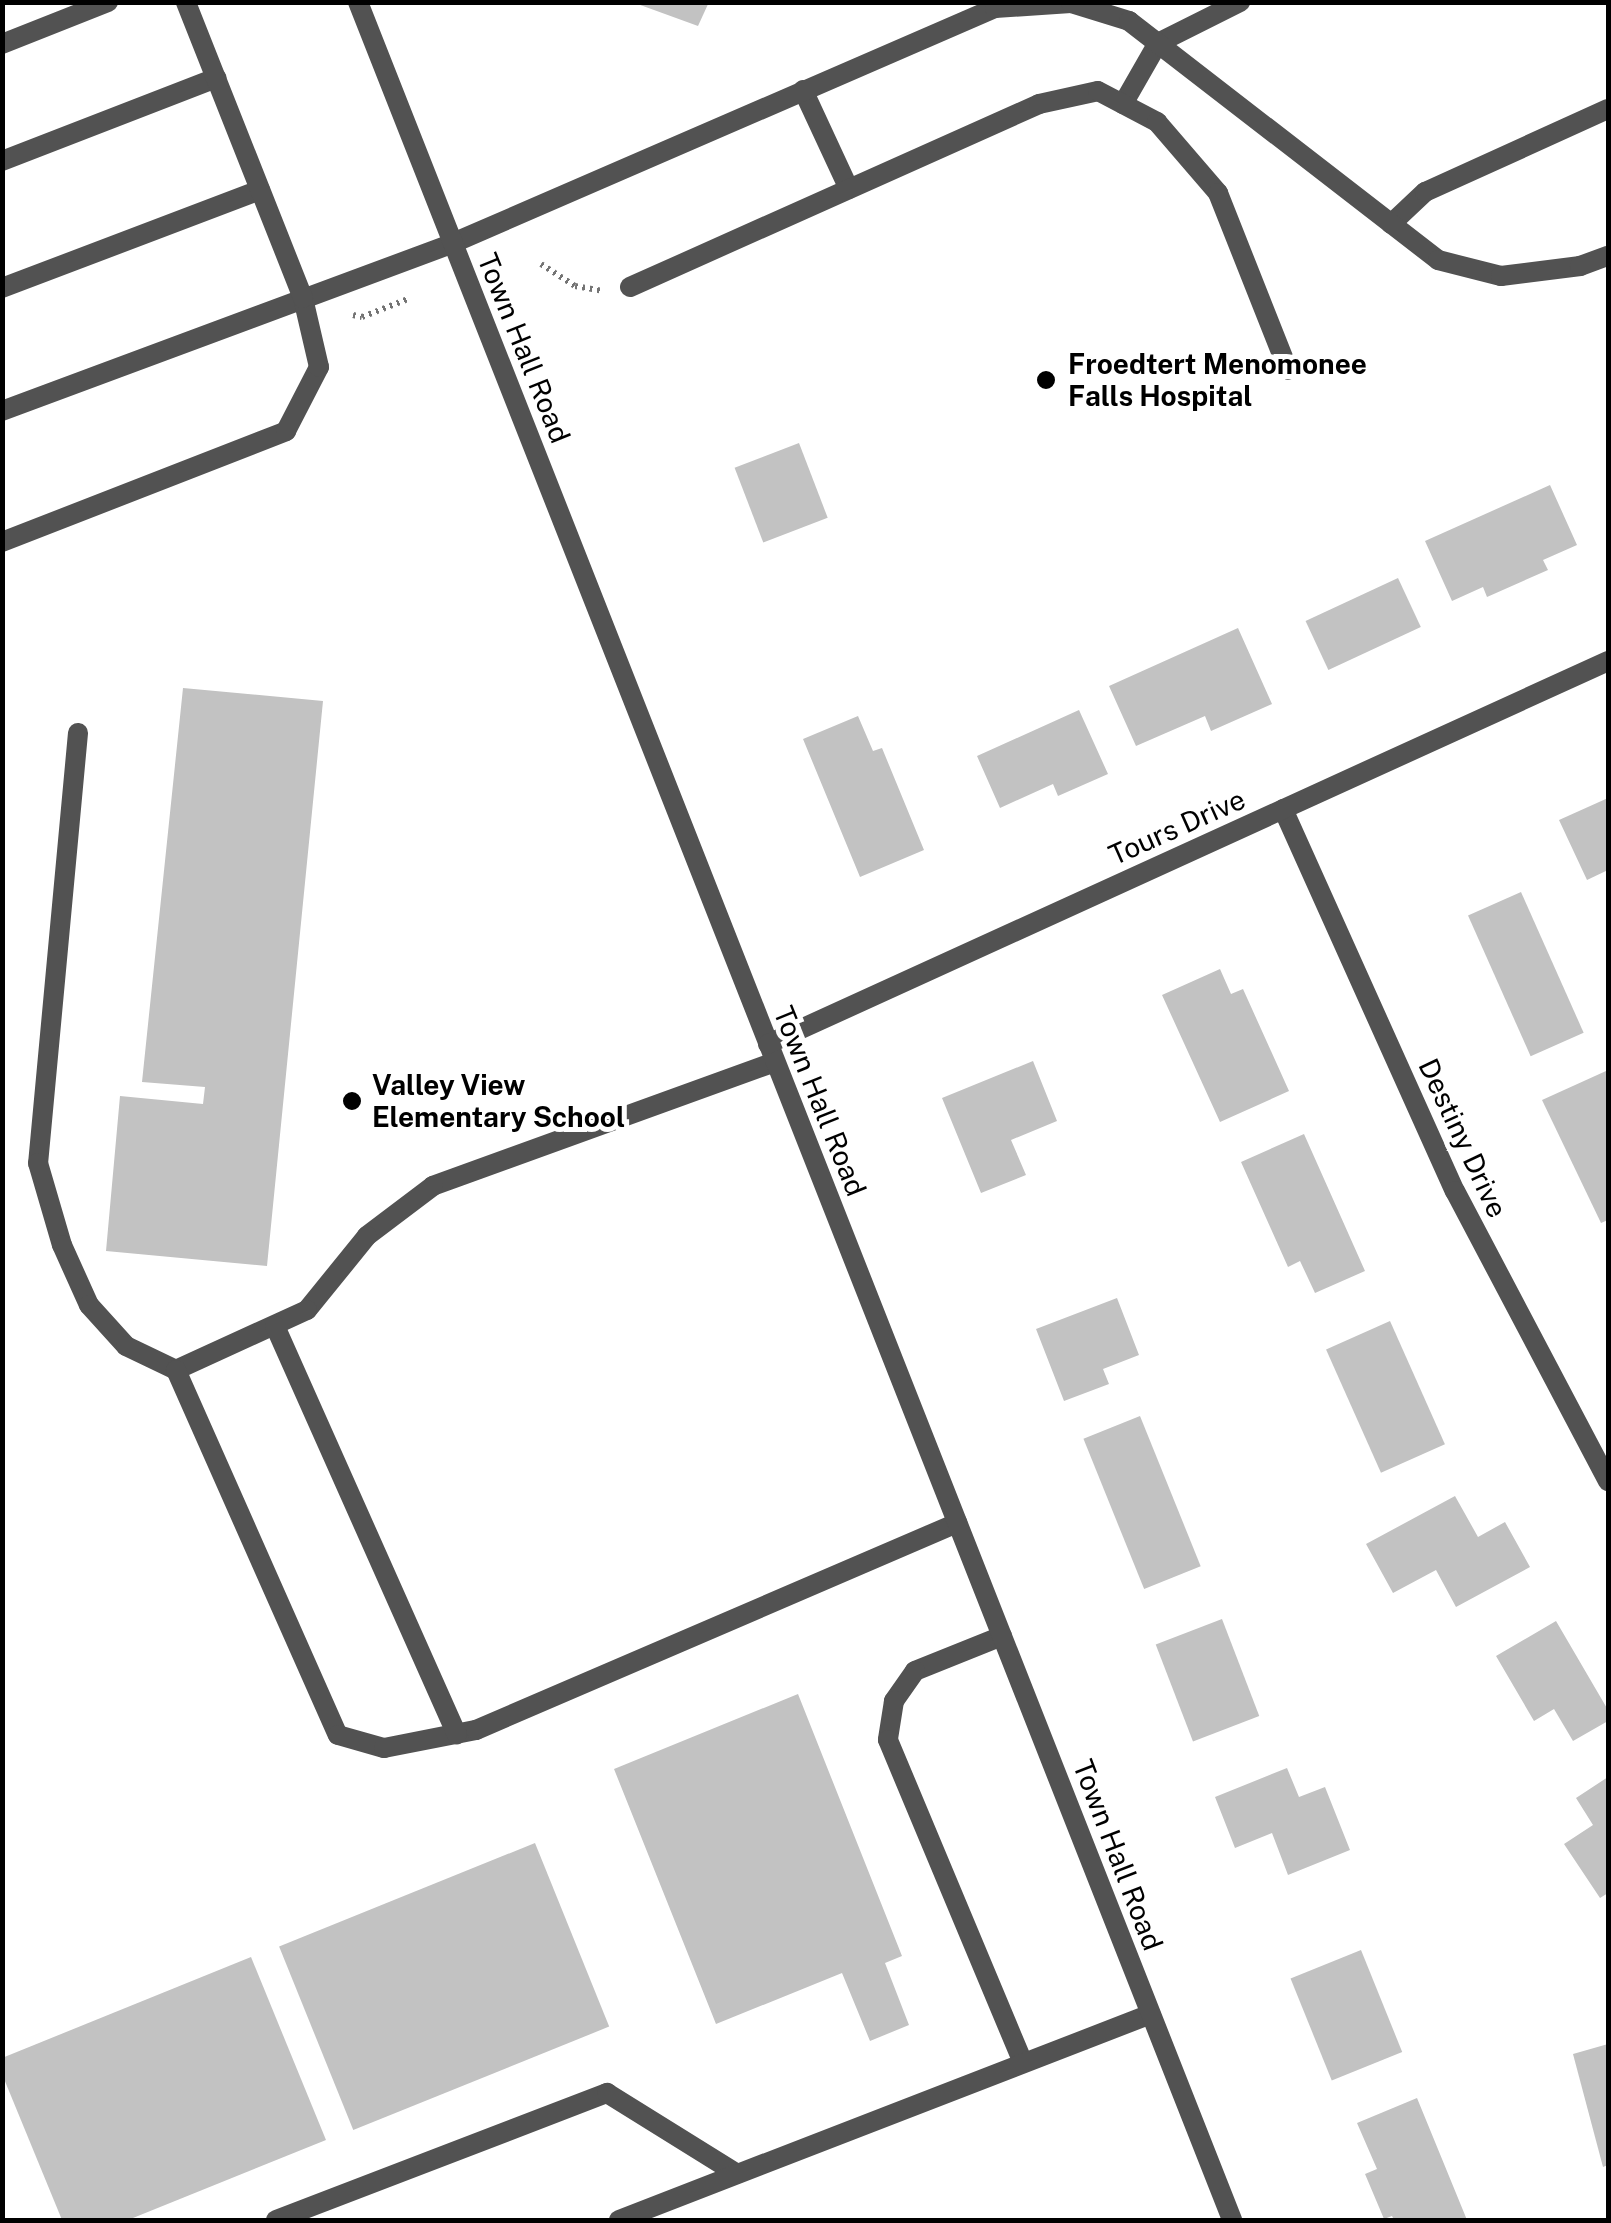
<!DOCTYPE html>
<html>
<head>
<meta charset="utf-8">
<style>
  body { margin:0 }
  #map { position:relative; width:1611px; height:2223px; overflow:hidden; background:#fff; font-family:"Public Sans",sans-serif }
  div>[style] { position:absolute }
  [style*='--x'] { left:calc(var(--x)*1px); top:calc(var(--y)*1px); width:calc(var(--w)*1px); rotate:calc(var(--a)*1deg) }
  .building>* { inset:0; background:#c2c2c2; transform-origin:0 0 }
  .path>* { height:6px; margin-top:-3px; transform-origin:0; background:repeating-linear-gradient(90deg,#747474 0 2.5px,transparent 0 7.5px) }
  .service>* { height:20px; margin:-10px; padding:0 10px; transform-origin:10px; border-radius:10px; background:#525252 }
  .minor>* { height:20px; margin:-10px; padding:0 10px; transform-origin:10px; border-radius:10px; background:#525252 }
  .dots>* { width:28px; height:28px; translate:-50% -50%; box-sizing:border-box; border:5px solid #fff; border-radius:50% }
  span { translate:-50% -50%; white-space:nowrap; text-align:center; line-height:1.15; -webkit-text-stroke:10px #fff; paint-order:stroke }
  .street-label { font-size:28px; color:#000 }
  .poi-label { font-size:28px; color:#000; font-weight:700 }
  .left { translate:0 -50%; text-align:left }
  .frame { position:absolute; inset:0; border:5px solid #000; pointer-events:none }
</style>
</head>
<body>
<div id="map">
  <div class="building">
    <div style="clip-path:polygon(632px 2px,709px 2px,698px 26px)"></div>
    <div style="left:799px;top:443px;width:80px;height:69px;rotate:69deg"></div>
    <div style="clip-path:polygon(1550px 485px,1577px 545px,1543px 560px,1548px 570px,1487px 597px,1483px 587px,1452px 601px,1425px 541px)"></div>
    <div style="left:1398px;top:578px;width:54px;height:102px;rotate:65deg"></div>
    <div style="clip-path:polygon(1238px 628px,1272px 704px,1211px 731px,1205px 716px,1136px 746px,1109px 686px)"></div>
    <div style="clip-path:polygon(183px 688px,323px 701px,267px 1266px,106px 1251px,120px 1096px,203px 1104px,205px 1087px,142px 1082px)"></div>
    <div style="clip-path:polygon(1079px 710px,1108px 774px,1058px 796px,1053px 784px,1000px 808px,977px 756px)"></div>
    <div style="clip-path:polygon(858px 716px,873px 751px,882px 748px,924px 850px,860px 877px,803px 739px)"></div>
    <div style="clip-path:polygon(1608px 798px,1608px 870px,1587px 880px,1559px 820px)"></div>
    <div style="left:1521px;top:892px;width:154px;height:58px;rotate:66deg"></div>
    <div style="clip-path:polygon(1220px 969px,1231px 994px,1243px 989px,1289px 1091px,1220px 1122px,1162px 995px)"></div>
    <div style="clip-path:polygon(1033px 1061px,1057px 1121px,1011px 1140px,1026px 1175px,981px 1193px,942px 1098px)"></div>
    <div style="clip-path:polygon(1606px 1071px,1608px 1220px,1601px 1223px,1542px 1100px)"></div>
    <div style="clip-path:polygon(1304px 1134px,1365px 1271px,1315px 1293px,1300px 1261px,1288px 1267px,1241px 1162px)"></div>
    <div style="clip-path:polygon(1117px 1298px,1139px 1355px,1103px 1369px,1109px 1384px,1064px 1401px,1036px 1329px)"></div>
    <div style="left:1390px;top:1321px;width:135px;height:70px;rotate:66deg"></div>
    <div style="left:1140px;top:1416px;width:162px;height:61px;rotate:68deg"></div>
    <div style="clip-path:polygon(1455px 1496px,1478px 1537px,1505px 1522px,1530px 1567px,1456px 1607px,1436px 1570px,1393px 1593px,1366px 1544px)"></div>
    <div style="left:1222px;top:1619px;width:104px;height:71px;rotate:69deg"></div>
    <div style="clip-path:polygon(1556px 1621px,1608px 1710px,1608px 1721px,1573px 1741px,1554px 1709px,1534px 1721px,1496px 1656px)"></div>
    <div style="clip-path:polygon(798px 1694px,902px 1956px,885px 1963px,909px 2025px,870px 2041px,842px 1973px,716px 2024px,614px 1769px)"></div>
    <div style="clip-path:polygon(1287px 1768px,1299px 1797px,1325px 1787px,1350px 1850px,1288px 1875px,1272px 1833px,1235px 1848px,1215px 1797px)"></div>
    <div style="clip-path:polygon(1608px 1777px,1608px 1893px,1600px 1898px,1564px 1844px,1593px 1825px,1576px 1798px)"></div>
    <div style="left:535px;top:1843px;width:198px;height:276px;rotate:68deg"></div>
    <div style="left:1361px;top:1950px;width:110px;height:76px;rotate:68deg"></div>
    <div style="clip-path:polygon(251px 1957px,326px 2140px,128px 2220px,62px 2220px,2px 2074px,2px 2058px)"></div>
    <div style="clip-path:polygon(1608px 2044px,1608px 2165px,1603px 2167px,1573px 2054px)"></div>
    <div style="clip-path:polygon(1417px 2098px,1467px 2220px,1394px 2220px,1392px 2216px,1384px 2219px,1365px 2174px,1377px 2169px,1357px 2123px)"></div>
  </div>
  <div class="path">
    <div style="--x:541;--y:264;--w:40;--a:32.9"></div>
    <div style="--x:575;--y:286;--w:28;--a:10"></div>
    <div style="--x:353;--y:315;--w:9;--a:13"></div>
    <div style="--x:362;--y:317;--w:49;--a:-21.4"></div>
  </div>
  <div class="service">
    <div style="--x:2;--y:44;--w:114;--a:-21.6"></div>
    <div style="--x:803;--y:90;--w:109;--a:65.1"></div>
    <div style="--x:1123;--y:104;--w:70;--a:-60.2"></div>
    <div style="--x:1158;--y:43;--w:92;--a:-26.6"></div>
    <div style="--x:2;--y:161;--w:230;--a:-21.2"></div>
    <div style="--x:1391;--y:224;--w:47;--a:-43.3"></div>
    <div style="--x:1425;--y:192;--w:201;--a:-24.4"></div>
    <div style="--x:630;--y:287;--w:448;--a:-24.1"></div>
    <div style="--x:1039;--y:104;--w:60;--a:-12.4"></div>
    <div style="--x:1098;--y:91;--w:67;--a:27.7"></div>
    <div style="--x:1157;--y:122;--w:94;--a:49.3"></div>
    <div style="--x:1218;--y:193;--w:190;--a:68.4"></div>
    <div style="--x:2;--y:288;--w:276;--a:-20.8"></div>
    <div style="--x:2;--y:411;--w:481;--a:-20.4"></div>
    <div style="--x:453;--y:243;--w:591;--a:-23.44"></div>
    <div style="--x:995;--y:8;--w:76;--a:-3.8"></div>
    <div style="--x:1071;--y:3;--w:61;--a:17.2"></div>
    <div style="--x:1129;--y:21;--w:391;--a:37.7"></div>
    <div style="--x:1438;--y:260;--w:65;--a:14.3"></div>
    <div style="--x:1501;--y:276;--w:80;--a:-7.2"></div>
    <div style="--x:1580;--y:266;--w:30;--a:-20"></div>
    <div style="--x:2;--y:542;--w:305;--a:-21.3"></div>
    <div style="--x:286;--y:431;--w:72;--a:-62.7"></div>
    <div style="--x:319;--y:367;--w:71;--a:-103.1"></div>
    <div style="--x:303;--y:298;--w:318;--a:-111.6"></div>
    <div style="--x:78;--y:733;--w:432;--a:95.3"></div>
    <div style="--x:38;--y:1163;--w:85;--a:73.7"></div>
    <div style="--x:62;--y:1245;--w:66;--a:65.8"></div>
    <div style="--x:89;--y:1305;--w:55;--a:47.9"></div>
    <div style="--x:126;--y:1346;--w:55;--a:25.6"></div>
    <div style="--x:775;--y:1062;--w:364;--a:160.1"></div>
    <div style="--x:433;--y:1186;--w:83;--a:142.9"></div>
    <div style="--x:367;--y:1236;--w:95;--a:129"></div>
    <div style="--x:307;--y:1310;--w:144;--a:155.4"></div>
    <div style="--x:176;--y:1370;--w:399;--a:66.1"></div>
    <div style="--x:338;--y:1735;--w:48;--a:15.8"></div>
    <div style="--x:384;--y:1748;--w:94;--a:-11.1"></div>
    <div style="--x:476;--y:1730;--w:524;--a:-23.28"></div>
    <div style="--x:275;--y:1326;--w:447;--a:66"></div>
    <div style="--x:1002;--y:1636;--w:94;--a:158.1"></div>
    <div style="--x:915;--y:1671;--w:37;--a:125"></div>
    <div style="--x:894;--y:1701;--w:39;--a:99"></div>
    <div style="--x:888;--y:1740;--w:349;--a:67.3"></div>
    <div style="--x:276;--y:2220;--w:355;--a:-21"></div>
    <div style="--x:607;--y:2093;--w:153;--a:31.9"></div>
    <div style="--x:619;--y:2220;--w:570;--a:-21.17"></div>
  </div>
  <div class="minor">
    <div style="--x:358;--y:2;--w:2384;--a:68.49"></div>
    <div style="--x:1283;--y:809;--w:419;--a:65.8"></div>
    <div style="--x:1455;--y:1191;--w:328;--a:62.2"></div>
    <div style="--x:768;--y:1044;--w:923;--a:-24.51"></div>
  </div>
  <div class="dots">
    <div style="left:1046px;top:380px;background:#000"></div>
    <div style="left:352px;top:1101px;background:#000"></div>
  </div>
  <div class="street-label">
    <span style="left:524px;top:348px;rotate:68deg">Town Hall Road</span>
    <span style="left:1177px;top:827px;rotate:-24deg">Tours Drive</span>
    <span style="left:820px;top:1101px;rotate:68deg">Town Hall Road</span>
    <span style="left:1463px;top:1138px;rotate:65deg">Destiny Drive</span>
    <span style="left:1118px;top:1855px;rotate:69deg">Town Hall Road</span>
  </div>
  <div class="poi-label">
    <span class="left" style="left:1068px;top:380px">Froedtert Menomonee<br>Falls Hospital</span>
    <span class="left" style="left:372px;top:1101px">Valley View<br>Elementary School</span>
  </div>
  <div class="frame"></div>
</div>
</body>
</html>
